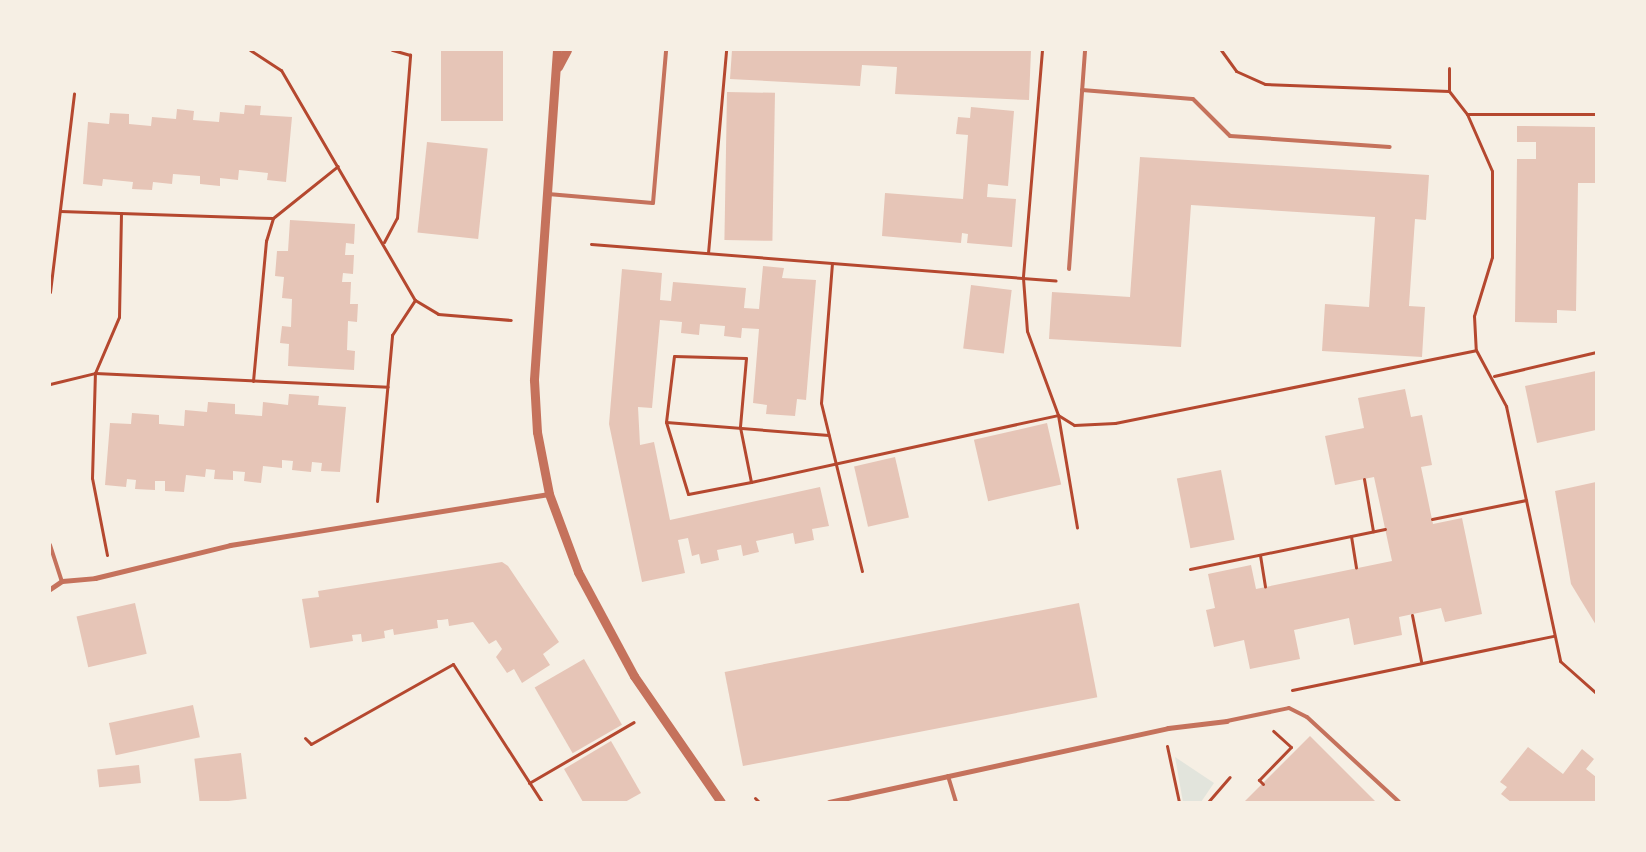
<!DOCTYPE html>
<html>
<head>
<meta charset="utf-8">
<style>
  body { margin:0 }
  #map { position:relative; width:1646px; height:852px; overflow:hidden; background:#f6efe4; font-family:"Source Sans 3",sans-serif }
  div>[style] { position:absolute }
  [style*='--x'] { left:calc(var(--x)*1px); top:calc(var(--y)*1px); width:calc(var(--w)*1px); rotate:calc(var(--a)*1deg) }
  .green>* { inset:0; background:#e2e4dc }
  .building>* { inset:0; background:#e6c5b7; transform-origin:0 0 }
  .path>* { height:3px; margin:-1.5px; padding:0 1.5px; transform-origin:1.5px; border-radius:1.5px; background:#b5482f }
  .service>* { height:4px; margin:-2px; padding:0 2px; transform-origin:2px; border-radius:2px; background:#c5725c }
  .minor>* { height:5px; margin:-2.5px; padding:0 2.5px; transform-origin:2.5px; border-radius:2.5px; background:#c5725c }
  .tertiary>* { height:9px; margin:-4.5px; padding:0 4.5px; transform-origin:4.5px; border-radius:4.5px; background:#c5725c }
  span { translate:-50% -50%; white-space:nowrap; text-align:center; line-height:1.15; -webkit-text-stroke:5px #f6efe4; paint-order:stroke }
  .frame { position:absolute; inset:0; border:51px solid #f6efe4; pointer-events:none }
</style>
</head>
<body>
<div id="map">
  <div class="green">
    <div style="clip-path:polygon(1175px 757px,1214px 783px,1201px 802px,1183px 802px)"></div>
  </div>
  <div class="building">
    <div style="left:441px;top:50px;width:62px;height:71px"></div>
    <div style="clip-path:polygon(732px 50px,1031px 50px,1029px 100px,895px 94px,897px 67px,862px 65px,860px 86px,730px 79px)"></div>
    <div style="left:727px;top:92px;width:48px;height:148px;rotate:1deg"></div>
    <div style="clip-path:polygon(245px 105px,261px 106px,260px 115px,292px 117px,286px 182px,267px 180px,268px 173px,239px 170px,238px 180px,220px 178px,220px 186px,200px 184px,200px 176px,173px 174px,172px 184px,153px 182px,152px 190px,132px 189px,133px 182px,103px 179px,102px 186px,83px 184px,88px 122px,109px 124px,110px 113px,129px 114px,129px 124px,151px 126px,152px 117px,176px 119px,177px 109px,194px 111px,193px 120px,219px 122px,220px 112px,244px 114px)"></div>
    <div style="clip-path:polygon(971px 107px,1014px 111px,1008px 186px,988px 184px,987px 197px,1016px 199px,1012px 247px,967px 243px,968px 234px,962px 233px,961px 243px,882px 236px,885px 193px,963px 199px,968px 135px,956px 134px,958px 117px,970px 118px)"></div>
    <div style="clip-path:polygon(1517px 126px,1596px 127px,1596px 183px,1578px 183px,1576px 311px,1557px 310px,1557px 323px,1515px 322px,1517px 159px,1536px 159px,1536px 142px,1517px 142px)"></div>
    <div style="left:427px;top:142px;width:61px;height:91px;rotate:6deg"></div>
    <div style="clip-path:polygon(1140px 157px,1429px 175px,1426px 220px,1415px 219px,1409px 306px,1425px 307px,1422px 357px,1322px 351px,1325px 304px,1369px 307px,1375px 217px,1191px 205px,1181px 347px,1049px 339px,1052px 292px,1130px 297px)"></div>
    <div style="clip-path:polygon(290px 220px,355px 224px,354px 244px,346px 243px,345px 255px,354px 255px,353px 274px,343px 273px,342px 282px,351px 282px,350px 304px,358px 304px,357px 322px,348px 321px,347px 350px,355px 351px,354px 370px,288px 366px,289px 344px,280px 343px,282px 326px,291px 327px,292px 299px,282px 298px,284px 277px,275px 276px,277px 251px,288px 251px)"></div>
    <div style="clip-path:polygon(763px 266px,784px 268px,782px 278px,816px 280px,806px 400px,797px 399px,795px 416px,766px 414px,767px 405px,753px 403px,759px 329px,742px 328px,741px 338px,724px 336px,725px 326px,700px 324px,699px 335px,681px 333px,682px 322px,660px 320px,652px 408px,638px 407px,640px 445px,654px 442px,670px 520px,820px 487px,829px 526px,812px 529px,814px 540px,795px 544px,793px 533px,756px 541px,759px 552px,743px 556px,741px 545px,717px 550px,719px 560px,701px 564px,699px 554px,692px 556px,688px 538px,678px 540px,685px 573px,642px 582px,609px 424px,622px 269px,662px 273px,660px 300px,671px 301px,673px 282px,746px 288px,744px 308px,759px 309px)"></div>
    <div style="left:971px;top:285px;width:41px;height:64px;rotate:7deg"></div>
    <div style="clip-path:polygon(1596px 371px,1596px 430px,1537px 443px,1525px 386px)"></div>
    <div style="clip-path:polygon(1405px 389px,1411px 417px,1422px 415px,1432px 465px,1421px 467px,1433px 524px,1462px 518px,1482px 614px,1445px 622px,1441px 608px,1399px 617px,1402px 635px,1354px 645px,1349px 618px,1294px 630px,1300px 659px,1250px 669px,1244px 640px,1214px 647px,1206px 610px,1215px 608px,1208px 574px,1251px 565px,1256px 589px,1392px 561px,1374px 477px,1335px 485px,1325px 436px,1364px 428px,1358px 398px)"></div>
    <div style="clip-path:polygon(289px 394px,319px 396px,318px 405px,346px 407px,340px 472px,321px 471px,322px 463px,312px 462px,311px 472px,292px 470px,293px 461px,282px 460px,282px 468px,263px 466px,261px 483px,244px 481px,245px 472px,233px 471px,233px 480px,214px 479px,215px 470px,206px 469px,205px 477px,186px 475px,184px 492px,165px 491px,165px 481px,155px 481px,155px 490px,135px 489px,136px 480px,127px 479px,126px 487px,105px 485px,110px 423px,131px 424px,132px 413px,159px 415px,159px 424px,184px 426px,185px 410px,207px 412px,208px 402px,235px 404px,235px 414px,262px 416px,263px 402px,288px 405px)"></div>
    <div style="left:1047px;top:423px;width:63px;height:75px;rotate:77deg"></div>
    <div style="left:895px;top:457px;width:62px;height:42px;rotate:77deg"></div>
    <div style="left:1221px;top:470px;width:71px;height:45px;rotate:79deg"></div>
    <div style="clip-path:polygon(1596px 482px,1596px 625px,1571px 584px,1555px 491px)"></div>
    <div style="clip-path:polygon(502px 562px,508px 566px,559px 642px,543px 654px,550px 665px,522px 683px,514px 669px,507px 673px,496px 657px,502px 649px,496px 640px,489px 644px,473px 622px,449px 626px,448px 619px,441px 620px,437px 620px,438px 628px,394px 635px,393px 629px,384px 631px,385px 638px,362px 642px,361px 634px,352px 635px,353px 641px,310px 648px,302px 599px,319px 597px,318px 591px)"></div>
    <div style="left:135px;top:603px;width:52px;height:60px;rotate:77deg"></div>
    <div style="left:1079px;top:603px;width:96px;height:361px;rotate:79deg"></div>
    <div style="left:584px;top:659px;width:76px;height:57px;rotate:60deg"></div>
    <div style="left:193px;top:705px;width:33px;height:86px;rotate:78deg"></div>
    <div style="clip-path:polygon(1310px 736px,1376px 802px,1244px 802px)"></div>
    <div style="clip-path:polygon(611px 741px,641px 793px,625px 802px,583px 802px,564px 769px)"></div>
    <div style="clip-path:polygon(1528px 747px,1563px 774px,1582px 749px,1594px 759px,1586px 769px,1596px 777px,1596px 802px,1511px 802px,1501px 794px,1507px 787px,1500px 782px)"></div>
    <div style="left:241px;top:753px;width:46px;height:47px;rotate:83deg"></div>
    <div style="left:139px;top:765px;width:18px;height:42px;rotate:84deg"></div>
  </div>
  <div class="path">
    <div style="--x:250;--y:50;--w:37;--a:33"></div>
    <div style="--x:281;--y:70;--w:266;--a:59.8"></div>
    <div style="--x:415;--y:300;--w:27;--a:31"></div>
    <div style="--x:438;--y:314;--w:73;--a:4.7"></div>
    <div style="--x:1042;--y:50;--w:229;--a:94.8"></div>
    <div style="--x:1023;--y:278;--w:53;--a:85.7"></div>
    <div style="--x:1027;--y:331;--w:90;--a:69.7"></div>
    <div style="--x:1058;--y:415;--w:114;--a:80.4"></div>
    <div style="--x:1221;--y:50;--w:26;--a:54"></div>
    <div style="--x:1236;--y:71;--w:32;--a:24"></div>
    <div style="--x:1265;--y:84;--w:184;--a:2.2"></div>
    <div style="--x:1449;--y:68;--w:23;--a:90"></div>
    <div style="--x:1449;--y:91;--w:29;--a:52"></div>
    <div style="--x:1467;--y:114;--w:62;--a:66.3"></div>
    <div style="--x:1492;--y:171;--w:86;--a:90"></div>
    <div style="--x:1492;--y:257;--w:62;--a:107"></div>
    <div style="--x:1474;--y:316;--w:34;--a:87"></div>
    <div style="--x:1476;--y:350;--w:64;--a:61.8"></div>
    <div style="--x:1506;--y:406;--w:261;--a:78"></div>
    <div style="--x:1560;--y:661;--w:48;--a:41.6"></div>
    <div style="--x:1467;--y:114;--w:129;--a:0"></div>
    <div style="--x:60;--y:211;--w:213;--a:1.9"></div>
    <div style="--x:273;--y:218;--w:83;--a:-38.7"></div>
    <div style="--x:384;--y:242;--w:27;--a:-62"></div>
    <div style="--x:397;--y:218;--w:164;--a:-85.4"></div>
    <div style="--x:410;--y:55;--w:19;--a:-164"></div>
    <div style="--x:591;--y:244;--w:466;--a:4.5"></div>
    <div style="--x:708;--y:253;--w:204;--a:-84.9"></div>
    <div style="--x:832;--y:263;--w:140;--a:94.5"></div>
    <div style="--x:821;--y:403;--w:173;--a:76.3"></div>
    <div style="--x:50;--y:292;--w:200;--a:-83.1"></div>
    <div style="--x:674;--y:356;--w:72;--a:1.6"></div>
    <div style="--x:746;--y:358;--w:69;--a:95"></div>
    <div style="--x:740;--y:427;--w:56;--a:78.7"></div>
    <div style="--x:751;--y:482;--w:64;--a:169.2"></div>
    <div style="--x:688;--y:494;--w:75;--a:-107"></div>
    <div style="--x:666;--y:422;--w:66;--a:-83.1"></div>
    <div style="--x:1494;--y:376;--w:105;--a:-13.2"></div>
    <div style="--x:253;--y:381;--w:141;--a:-84.7"></div>
    <div style="--x:266;--y:241;--w:24;--a:-73"></div>
    <div style="--x:50;--y:384;--w:46;--a:-13.7"></div>
    <div style="--x:95;--y:373;--w:293;--a:2.7"></div>
    <div style="--x:666;--y:422;--w:163;--a:4.6"></div>
    <div style="--x:1364;--y:479;--w:53;--a:80.2"></div>
    <div style="--x:751;--y:482;--w:314;--a:-12.3"></div>
    <div style="--x:1058;--y:415;--w:19;--a:32"></div>
    <div style="--x:1074;--y:425;--w:41;--a:-2.8"></div>
    <div style="--x:1115;--y:423;--w:368;--a:-11.4"></div>
    <div style="--x:377;--y:501;--w:167;--a:-84.8"></div>
    <div style="--x:392;--y:335;--w:42;--a:-56.7"></div>
    <div style="--x:1432;--y:519;--w:96;--a:-11.4"></div>
    <div style="--x:1351;--y:536;--w:32;--a:81"></div>
    <div style="--x:107;--y:555;--w:78;--a:-101"></div>
    <div style="--x:92;--y:478;--w:105;--a:-88.4"></div>
    <div style="--x:95;--y:373;--w:61;--a:-66.8"></div>
    <div style="--x:119;--y:317;--w:104;--a:-88.9"></div>
    <div style="--x:1260;--y:555;--w:32;--a:81"></div>
    <div style="--x:1190;--y:569;--w:199;--a:-11.6"></div>
    <div style="--x:1412;--y:615;--w:47;--a:78.9"></div>
    <div style="--x:1292;--y:690;--w:267;--a:-11.7"></div>
    <div style="--x:305;--y:738;--w:8;--a:45"></div>
    <div style="--x:311;--y:744;--w:163;--a:-29.4"></div>
    <div style="--x:453;--y:664;--w:164;--a:57.2"></div>
    <div style="--x:1167;--y:746;--w:57;--a:77.9"></div>
    <div style="--x:529;--y:783;--w:121;--a:-30.2"></div>
    <div style="--x:1263;--y:784;--w:6;--a:-135"></div>
    <div style="--x:1259;--y:780;--w:46;--a:-45.9"></div>
    <div style="--x:1291;--y:747;--w:24;--a:-138"></div>
    <div style="--x:755;--y:798;--w:6;--a:45"></div>
    <div style="--x:1208;--y:802;--w:33;--a:-49"></div>
  </div>
  <div class="service">
    <div style="--x:1082;--y:90;--w:111;--a:4.6"></div>
    <div style="--x:1193;--y:99;--w:52;--a:45"></div>
    <div style="--x:1230;--y:136;--w:160;--a:3.9"></div>
    <div style="--x:548;--y:194;--w:105;--a:4.9"></div>
    <div style="--x:653;--y:203;--w:154;--a:-85.1"></div>
    <div style="--x:1069;--y:269;--w:220;--a:-85.8"></div>
    <div style="--x:50;--y:545;--w:38;--a:72"></div>
    <div style="--x:1227;--y:721;--w:63;--a:-11.8"></div>
    <div style="--x:1289;--y:708;--w:20;--a:27"></div>
    <div style="--x:1307;--y:717;--w:125;--a:42.7"></div>
    <div style="--x:948;--y:776;--w:27;--a:73"></div>
  </div>
  <div class="minor">
    <div style="--x:50;--y:589;--w:14;--a:-34"></div>
    <div style="--x:62;--y:581;--w:33;--a:-5"></div>
    <div style="--x:95;--y:578;--w:139;--a:-13.7"></div>
    <div style="--x:230;--y:545;--w:323;--a:-9.1"></div>
    <div style="--x:829;--y:802;--w:347;--a:-12.3"></div>
    <div style="--x:1168;--y:728;--w:59;--a:-6.8"></div>
  </div>
  <div class="tertiary">
    <div style="--x:557;--y:50;--w:331;--a:94"></div>
    <div style="--x:534;--y:380;--w:52;--a:86.7"></div>
    <div style="--x:537;--y:432;--w:63;--a:79"></div>
    <div style="--x:549;--y:494;--w:83;--a:69.6"></div>
    <div style="--x:578;--y:572;--w:118;--a:61.7"></div>
    <div style="--x:634;--y:676;--w:153;--a:55.4"></div>
    <div style="--x:558;--y:67;--w:19;--a:-62"></div>
  </div>
  <div class="frame"></div>
</div>
</body>
</html>
